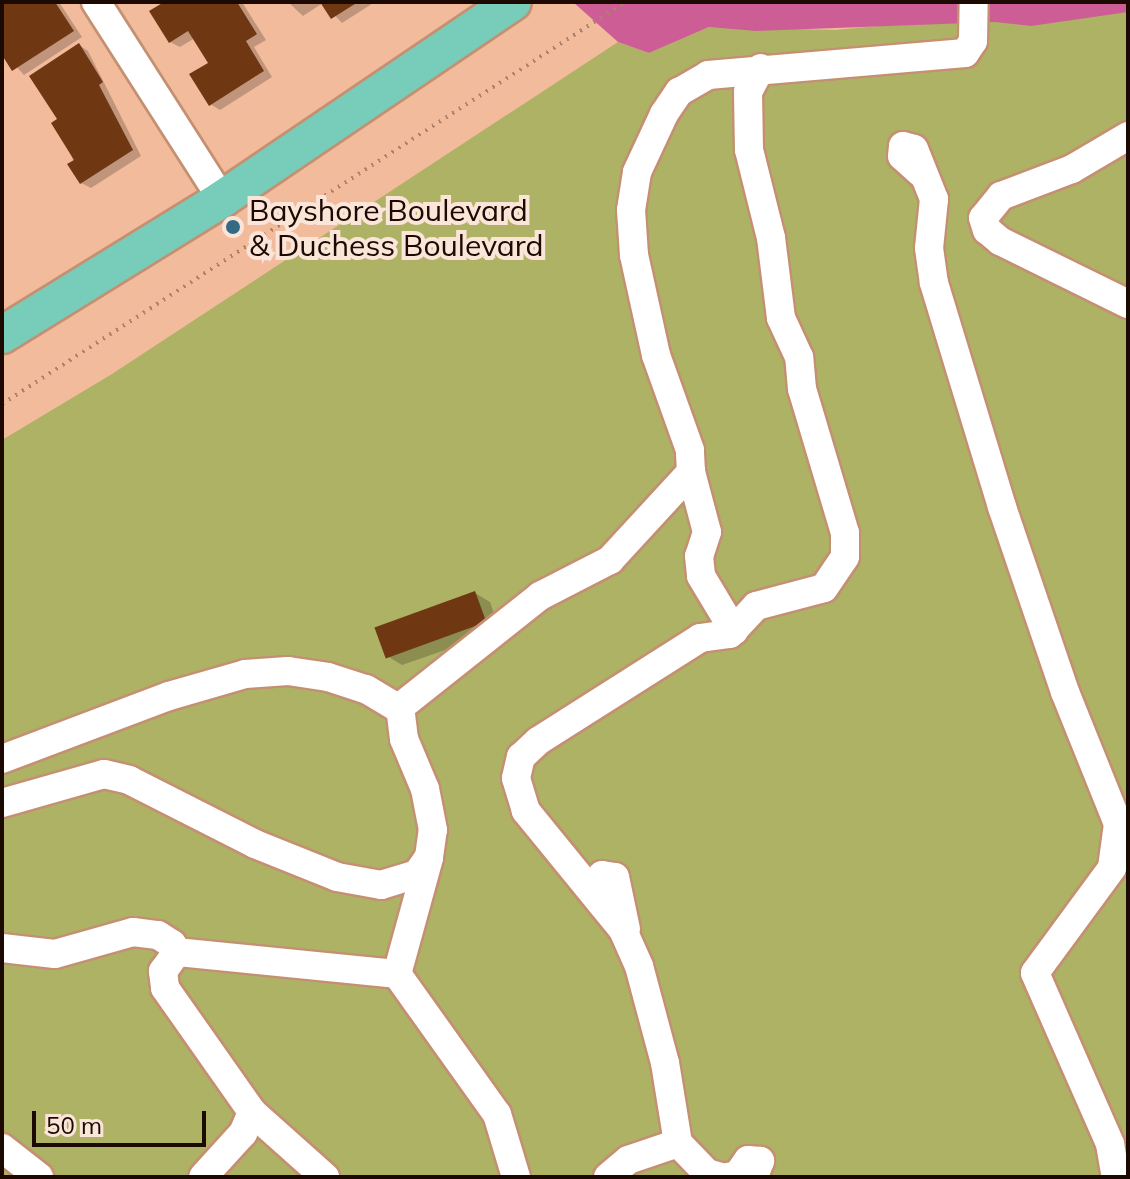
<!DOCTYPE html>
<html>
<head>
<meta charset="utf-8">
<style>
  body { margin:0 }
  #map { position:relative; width:1130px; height:1179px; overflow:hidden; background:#f2bb9c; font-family:Mulish,sans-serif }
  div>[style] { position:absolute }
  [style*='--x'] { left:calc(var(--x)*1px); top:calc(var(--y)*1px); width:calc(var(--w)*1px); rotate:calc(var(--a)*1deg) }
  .green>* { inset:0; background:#aeb264 }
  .water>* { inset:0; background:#cd5e95 }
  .shadow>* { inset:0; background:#0003 }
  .building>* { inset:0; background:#6f3813; transform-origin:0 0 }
  .path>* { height:4px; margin-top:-2px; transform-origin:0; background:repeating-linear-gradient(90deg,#af836b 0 2px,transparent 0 8px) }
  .roads { filter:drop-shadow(2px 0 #c49072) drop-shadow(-2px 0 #c49072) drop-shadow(0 2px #c49072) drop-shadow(0 -2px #c49072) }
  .minor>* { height:28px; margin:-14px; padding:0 14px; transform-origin:14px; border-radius:14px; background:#fff }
  .major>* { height:36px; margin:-18px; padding:0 18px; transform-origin:18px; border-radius:18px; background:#77cdb9 }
  .dots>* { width:22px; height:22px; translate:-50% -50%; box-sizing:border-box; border:4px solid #fbe4d8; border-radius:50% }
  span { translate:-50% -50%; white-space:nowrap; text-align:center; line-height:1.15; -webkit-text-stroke:8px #fbe4d8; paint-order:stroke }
  .poi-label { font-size:30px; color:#1c0a02 }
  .left { translate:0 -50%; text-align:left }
  .frame { position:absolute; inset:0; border:4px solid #1c0a02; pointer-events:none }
  .scale { position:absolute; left:32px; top:1111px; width:174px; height:36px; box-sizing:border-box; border:4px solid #1c0a02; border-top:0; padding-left:10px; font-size:24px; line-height:28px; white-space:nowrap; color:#1c0a02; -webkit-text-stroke:6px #fbe4d8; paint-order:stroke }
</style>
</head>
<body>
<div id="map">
  <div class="green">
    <div style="clip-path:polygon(1128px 2px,1128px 1177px,2px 1177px,2px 440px,112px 374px,618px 42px,649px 53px,709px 27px,836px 30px)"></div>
  </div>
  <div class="water">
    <div style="clip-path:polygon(573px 2px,1128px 2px,1128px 12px,1031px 26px,995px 22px,756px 31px,709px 27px,649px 53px,618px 42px)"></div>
  </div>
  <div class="shadow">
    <div style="clip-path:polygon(2px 2px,59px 2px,82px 37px,24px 75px,2px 51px)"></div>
    <div style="clip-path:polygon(168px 2px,242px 2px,266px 40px,254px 47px,272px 77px,220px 110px,210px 104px,211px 63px,195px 38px,180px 47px,170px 42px)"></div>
    <div style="clip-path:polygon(288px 2px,375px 2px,342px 23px,323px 3px,303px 16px)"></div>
    <div style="clip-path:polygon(79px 45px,88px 51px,141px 156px,91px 188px,81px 183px,59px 120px)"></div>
    <div style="clip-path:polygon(475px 593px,490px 602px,500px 631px,402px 665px,387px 656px)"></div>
  </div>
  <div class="building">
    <div style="clip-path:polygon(2px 2px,55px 2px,74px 31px,12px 71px,2px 55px)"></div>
    <div style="clip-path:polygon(164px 2px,237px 2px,257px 34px,246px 41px,264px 71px,209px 106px,189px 74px,208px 63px,188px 31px,169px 43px,149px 11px)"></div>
    <div style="clip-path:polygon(320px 2px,358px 2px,331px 19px)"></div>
    <div style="clip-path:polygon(79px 43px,103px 82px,99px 85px,133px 150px,80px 184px,67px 164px,74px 160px,51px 123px,57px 119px,29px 76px)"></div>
    <div style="left:475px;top:591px;width:33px;height:107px;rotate:70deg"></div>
  </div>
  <div class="path">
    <div style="--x:2;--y:404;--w:741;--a:-32.83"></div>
  </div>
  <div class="roads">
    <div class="minor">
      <div style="--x:96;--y:2;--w:234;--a:57.4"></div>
      <div style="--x:1128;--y:136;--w:65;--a:149.5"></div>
      <div style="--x:1072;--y:169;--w:76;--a:159.2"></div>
      <div style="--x:1001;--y:196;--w:28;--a:129"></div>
      <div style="--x:983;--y:218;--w:13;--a:72"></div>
      <div style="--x:987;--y:230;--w:17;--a:40"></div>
      <div style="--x:1000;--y:241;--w:143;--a:26.2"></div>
      <div style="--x:921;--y:173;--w:25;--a:-138"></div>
      <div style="--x:902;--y:156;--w:10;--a:-84"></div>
      <div style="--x:903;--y:146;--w:11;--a:15"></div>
      <div style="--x:914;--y:149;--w:54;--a:68.2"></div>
      <div style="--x:934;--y:199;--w:49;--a:95.8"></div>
      <div style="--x:929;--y:248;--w:35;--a:82"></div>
      <div style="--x:934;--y:283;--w:234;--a:73.1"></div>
      <div style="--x:1002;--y:507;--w:195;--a:71.2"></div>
      <div style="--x:1065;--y:692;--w:142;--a:68.1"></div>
      <div style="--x:1118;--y:824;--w:44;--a:97.8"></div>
      <div style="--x:1112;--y:868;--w:130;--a:126.3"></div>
      <div style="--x:1035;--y:973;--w:187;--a:66.3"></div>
      <div style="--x:1110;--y:1144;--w:34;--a:80"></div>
      <div style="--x:691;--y:472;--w:62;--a:75.1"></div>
      <div style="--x:707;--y:532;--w:25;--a:108"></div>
      <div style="--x:699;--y:556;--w:20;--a:84"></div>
      <div style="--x:701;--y:576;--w:64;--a:59"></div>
      <div style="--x:2;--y:759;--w:178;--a:-20.7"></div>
      <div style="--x:169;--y:696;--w:79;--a:-16.1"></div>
      <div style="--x:245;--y:674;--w:43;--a:-4"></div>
      <div style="--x:288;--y:671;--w:40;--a:8.5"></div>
      <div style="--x:328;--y:677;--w:40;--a:18"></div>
      <div style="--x:366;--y:689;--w:39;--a:31"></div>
      <div style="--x:2;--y:803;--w:106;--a:-15.9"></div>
      <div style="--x:104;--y:774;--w:26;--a:13"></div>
      <div style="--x:129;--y:780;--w:141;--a:26.9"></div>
      <div style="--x:255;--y:844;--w:88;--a:21.9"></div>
      <div style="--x:337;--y:877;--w:45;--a:10.3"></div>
      <div style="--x:381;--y:885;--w:38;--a:-17"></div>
      <div style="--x:417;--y:874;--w:21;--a:-55"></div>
      <div style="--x:429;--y:857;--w:27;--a:-82"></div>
      <div style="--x:433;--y:830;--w:42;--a:-101"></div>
      <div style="--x:425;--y:789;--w:54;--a:-112.8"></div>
      <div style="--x:404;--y:739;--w:32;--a:-97"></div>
      <div style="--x:400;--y:707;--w:179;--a:-38.4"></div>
      <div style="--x:540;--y:596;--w:79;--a:-27.2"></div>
      <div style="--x:610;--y:560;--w:120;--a:-47.4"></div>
      <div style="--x:691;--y:472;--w:22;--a:-93"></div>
      <div style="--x:690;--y:450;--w:101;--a:-109.7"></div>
      <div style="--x:656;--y:355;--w:102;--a:-102.4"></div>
      <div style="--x:634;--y:255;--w:45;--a:-93.8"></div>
      <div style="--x:631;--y:210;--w:38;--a:-81"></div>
      <div style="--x:637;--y:172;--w:64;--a:-65"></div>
      <div style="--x:664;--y:114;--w:27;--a:-56"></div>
      <div style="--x:679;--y:92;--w:34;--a:-30"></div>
      <div style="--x:708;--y:75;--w:258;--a:-4.9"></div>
      <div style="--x:965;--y:53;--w:14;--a:-56"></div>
      <div style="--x:973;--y:41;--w:39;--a:-89"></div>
      <div style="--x:429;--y:858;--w:120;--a:105.4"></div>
      <div style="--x:397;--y:974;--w:172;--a:54.5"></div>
      <div style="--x:497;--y:1114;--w:66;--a:73.2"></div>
      <div style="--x:594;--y:891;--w:18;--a:-63"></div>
      <div style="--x:602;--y:875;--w:13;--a:9"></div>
      <div style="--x:615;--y:877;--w:53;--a:78.1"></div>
      <div style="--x:2;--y:948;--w:53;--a:6.5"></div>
      <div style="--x:55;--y:954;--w:81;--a:-15.8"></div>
      <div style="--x:133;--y:932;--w:25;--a:7"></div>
      <div style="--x:158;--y:935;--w:17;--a:33"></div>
      <div style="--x:172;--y:944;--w:9;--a:58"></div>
      <div style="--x:177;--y:952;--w:24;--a:126"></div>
      <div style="--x:163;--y:971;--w:17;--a:83"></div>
      <div style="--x:165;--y:988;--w:151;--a:54.9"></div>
      <div style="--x:252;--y:1112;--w:23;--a:113"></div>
      <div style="--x:243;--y:1133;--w:59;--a:132.3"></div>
      <div style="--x:177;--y:952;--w:221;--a:5.7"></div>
      <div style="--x:252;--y:1112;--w:98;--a:41.7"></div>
      <div style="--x:2;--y:1148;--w:47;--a:38.1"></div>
      <div style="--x:608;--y:1177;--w:26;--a:-40"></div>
      <div style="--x:628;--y:1160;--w:53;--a:-18.8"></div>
      <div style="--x:721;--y:1177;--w:15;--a:-164"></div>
      <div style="--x:707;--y:1173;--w:42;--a:-134"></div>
      <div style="--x:678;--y:1143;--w:81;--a:-99.2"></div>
      <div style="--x:665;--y:1063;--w:100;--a:-105"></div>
      <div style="--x:639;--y:966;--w:39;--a:-114"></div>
      <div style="--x:623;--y:930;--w:154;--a:-129.2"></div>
      <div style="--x:526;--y:811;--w:34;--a:-107"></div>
      <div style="--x:516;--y:778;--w:22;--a:-77"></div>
      <div style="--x:521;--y:757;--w:23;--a:-43"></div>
      <div style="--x:538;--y:741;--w:192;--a:-32.4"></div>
      <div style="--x:700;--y:638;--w:30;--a:-8"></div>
      <div style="--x:730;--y:634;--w:38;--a:-47"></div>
      <div style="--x:756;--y:606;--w:70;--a:-14.8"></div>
      <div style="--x:824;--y:588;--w:37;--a:-56"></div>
      <div style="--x:845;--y:557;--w:24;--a:-90"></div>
      <div style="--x:845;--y:533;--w:150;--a:-106.6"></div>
      <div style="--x:802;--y:389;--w:32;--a:-95"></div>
      <div style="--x:799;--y:357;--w:43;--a:-114.8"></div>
      <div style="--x:781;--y:318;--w:81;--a:-97.1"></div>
      <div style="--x:771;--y:238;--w:91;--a:-104"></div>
      <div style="--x:749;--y:150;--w:58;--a:-91"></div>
      <div style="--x:748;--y:92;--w:27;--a:-62"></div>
      <div style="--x:728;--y:1177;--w:29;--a:-12"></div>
      <div style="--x:756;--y:1171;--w:11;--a:-68"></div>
      <div style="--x:760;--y:1161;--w:12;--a:-175"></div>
      <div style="--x:748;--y:1160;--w:16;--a:125"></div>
    </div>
    <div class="major">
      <div style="--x:2;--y:335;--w:259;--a:-31.7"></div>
      <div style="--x:222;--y:199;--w:351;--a:-34.1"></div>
    </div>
  </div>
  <div class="dots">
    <div style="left:233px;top:227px;background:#336a85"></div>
  </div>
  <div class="poi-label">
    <span class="left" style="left:249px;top:227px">Bayshore Boulevard<br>&amp; Duchess Boulevard</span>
  </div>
  <div class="frame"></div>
  <div class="scale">50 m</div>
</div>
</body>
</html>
